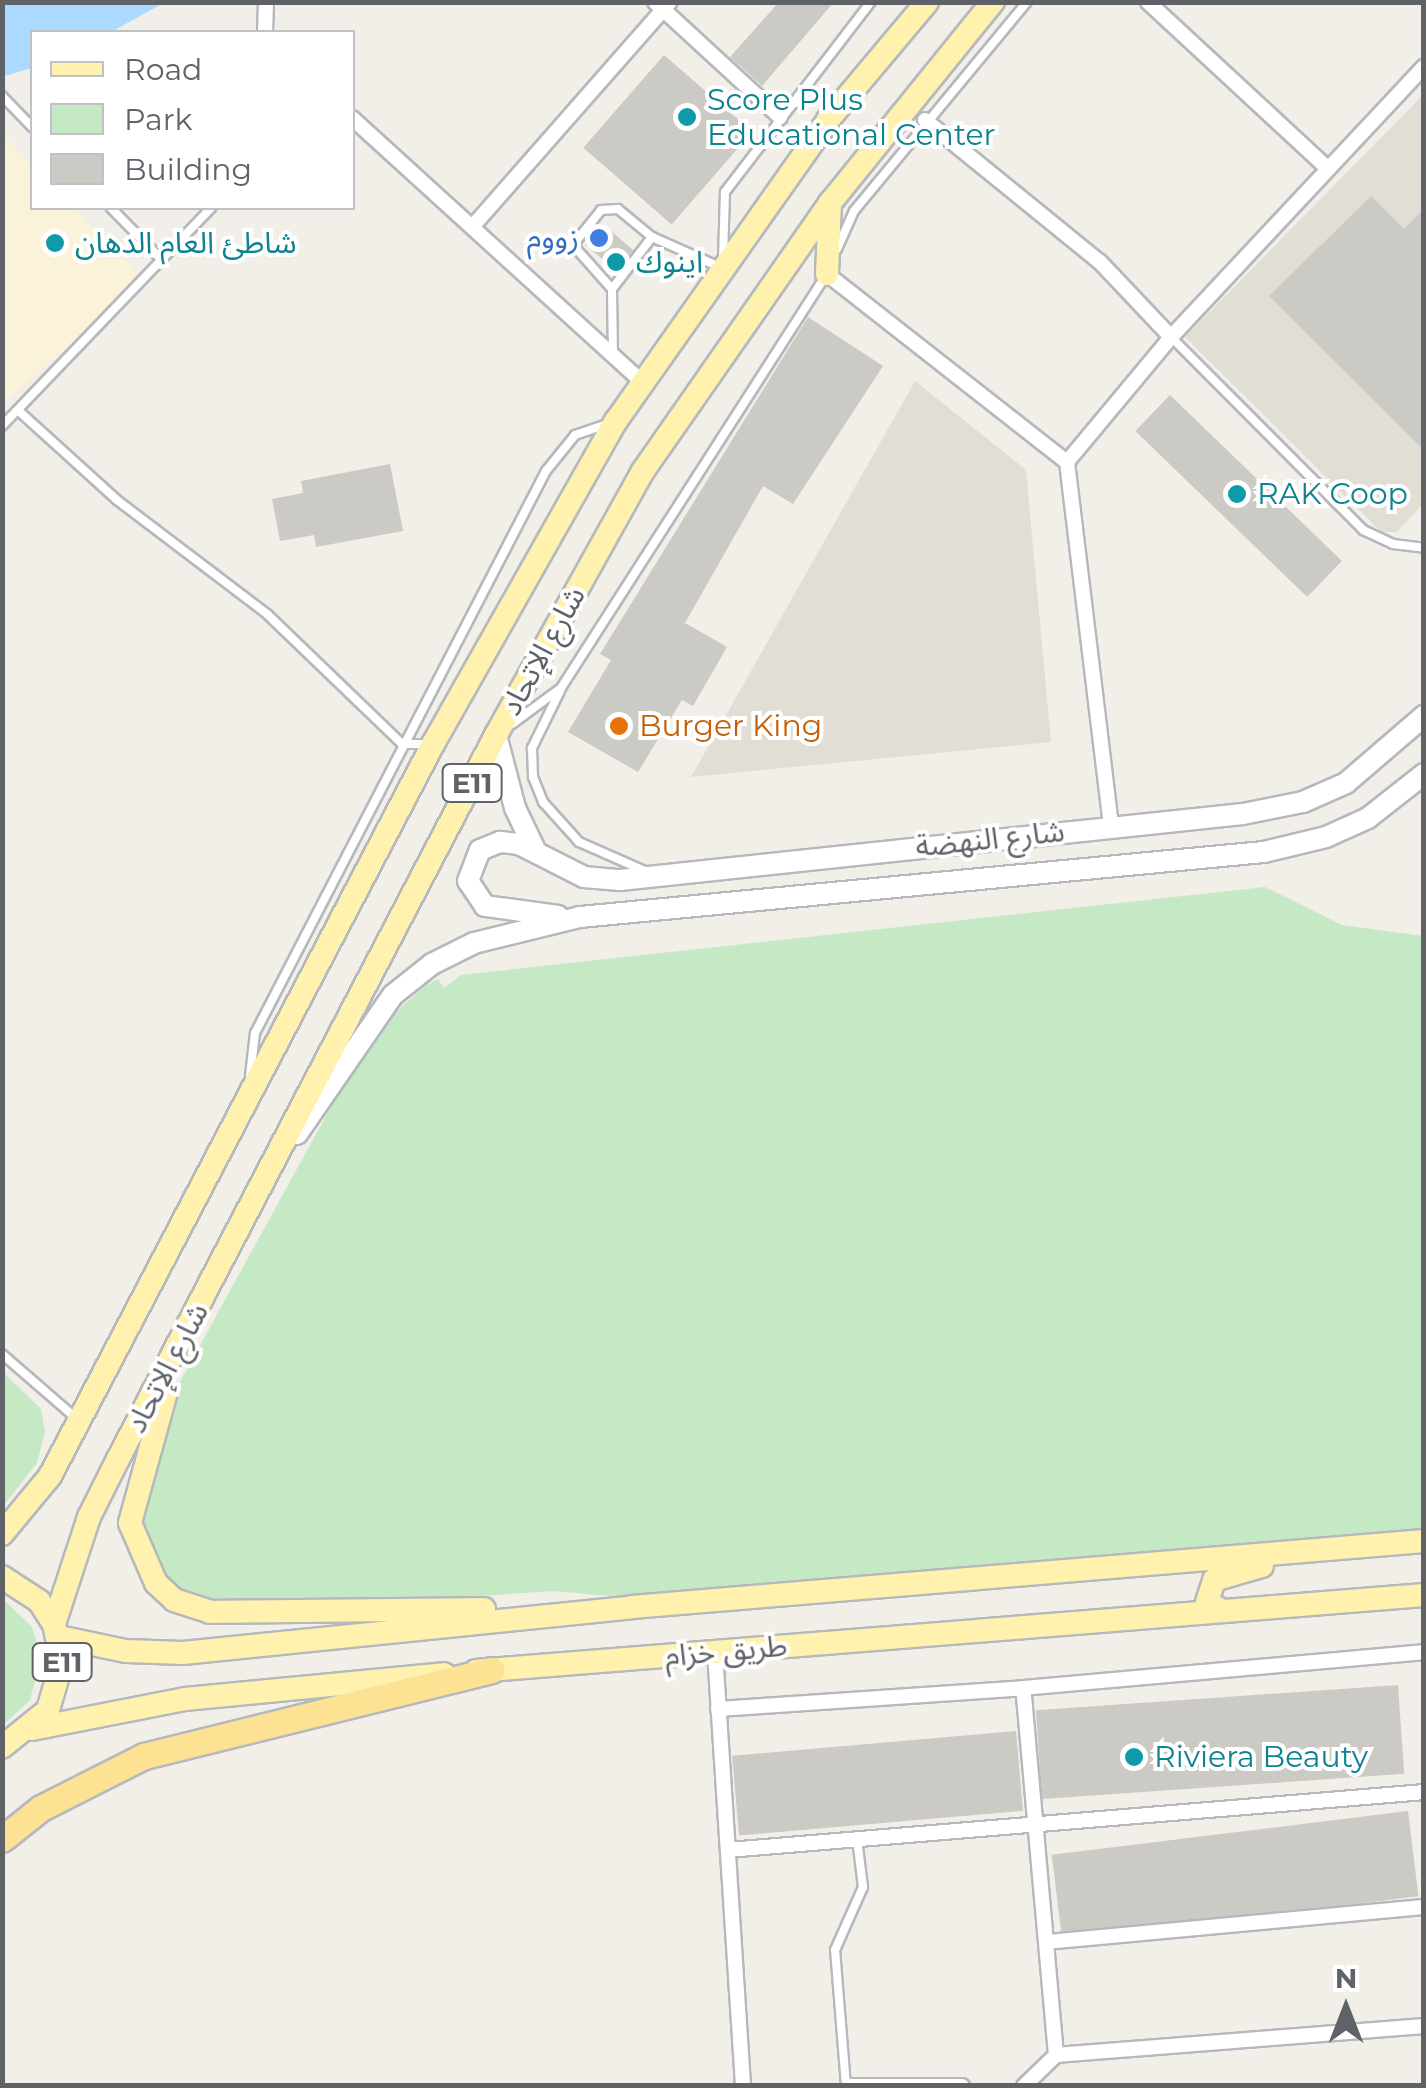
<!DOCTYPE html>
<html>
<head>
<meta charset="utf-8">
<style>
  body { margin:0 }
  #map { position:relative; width:1426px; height:2088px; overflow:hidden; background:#f1efe8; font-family:Montserrat,"Noto Sans Arabic",sans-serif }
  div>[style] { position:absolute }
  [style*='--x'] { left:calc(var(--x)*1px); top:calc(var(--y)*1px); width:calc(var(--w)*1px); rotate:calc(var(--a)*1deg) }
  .education>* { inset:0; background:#e1ded6 }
  .green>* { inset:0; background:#c5e8c5 }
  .sand>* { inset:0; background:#fbf3d9 }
  .water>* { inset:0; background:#aadaff }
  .building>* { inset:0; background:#cccac5; transform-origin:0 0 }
  .roads { filter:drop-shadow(2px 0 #b5b8bc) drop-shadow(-2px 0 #b5b8bc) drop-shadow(0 2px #b5b8bc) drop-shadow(0 -2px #b5b8bc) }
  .lane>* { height:8px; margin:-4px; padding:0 4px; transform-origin:4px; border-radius:4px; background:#fff }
  .street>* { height:14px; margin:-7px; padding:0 7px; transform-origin:7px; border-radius:7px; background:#fff }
  .secondary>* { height:20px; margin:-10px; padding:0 10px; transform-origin:10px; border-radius:10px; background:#fff }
  .primary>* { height:22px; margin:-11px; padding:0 11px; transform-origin:11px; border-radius:11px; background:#fff2af }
  .highway>* { height:25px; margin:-12.5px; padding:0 12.5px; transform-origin:12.5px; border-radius:12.5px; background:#fde293 }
  .dots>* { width:28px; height:28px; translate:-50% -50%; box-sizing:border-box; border:5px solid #fff; border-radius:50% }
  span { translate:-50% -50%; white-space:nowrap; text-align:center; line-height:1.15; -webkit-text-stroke:8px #fff; paint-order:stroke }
  .shield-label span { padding:2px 8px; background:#fff; border:2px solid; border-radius:8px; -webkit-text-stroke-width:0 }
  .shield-label { font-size:28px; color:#5f6368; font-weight:700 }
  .culture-label { font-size:30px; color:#0d838f }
  .left { translate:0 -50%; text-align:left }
  .shop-label { font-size:30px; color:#366cbe }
  .right { translate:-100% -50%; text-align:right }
  .street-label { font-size:30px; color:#5f6368 }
  .food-label { font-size:30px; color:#c56008 }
  .frame { position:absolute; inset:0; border:5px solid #5f6368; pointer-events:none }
  .legend { position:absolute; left:30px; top:30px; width:325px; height:180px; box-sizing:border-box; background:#fff; border:2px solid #bfc1c3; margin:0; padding:12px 18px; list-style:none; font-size:30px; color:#5f6368 }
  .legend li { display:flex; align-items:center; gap:20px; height:50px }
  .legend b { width:50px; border:2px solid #bfc1c3 }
  .north { position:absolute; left:1296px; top:1958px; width:100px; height:100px; -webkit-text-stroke:8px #fff; paint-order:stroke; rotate:0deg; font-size:28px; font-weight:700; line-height:40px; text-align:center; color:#5f6368 }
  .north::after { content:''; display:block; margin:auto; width:35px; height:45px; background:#5f6368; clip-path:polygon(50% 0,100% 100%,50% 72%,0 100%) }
</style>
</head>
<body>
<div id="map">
  <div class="education">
    <div style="clip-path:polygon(1423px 95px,1423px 504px,1397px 532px,1381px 532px,1185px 337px)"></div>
    <div style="clip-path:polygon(915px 381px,1026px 470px,1051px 742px,691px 777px)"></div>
  </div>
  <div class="green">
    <div style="clip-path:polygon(1265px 887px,1342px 925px,1423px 936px,1423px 1529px,611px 1596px,552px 1591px,227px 1614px,195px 1611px,142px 1570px,135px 1474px,181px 1380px,371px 1034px,424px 987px,438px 979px,444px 988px,461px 975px)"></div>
    <div style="clip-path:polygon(2px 1371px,41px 1409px,45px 1432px,37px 1463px,3px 1506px)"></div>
    <div style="clip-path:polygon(3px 1599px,32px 1627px,41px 1657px,30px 1700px,3px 1725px)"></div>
  </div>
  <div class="sand">
    <div style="clip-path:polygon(2px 135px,32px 166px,32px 208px,73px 208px,142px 278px,3px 403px)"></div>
  </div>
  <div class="water">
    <div style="clip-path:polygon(2px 3px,159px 2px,160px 5px,111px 32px,32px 32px,32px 68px,4px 76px)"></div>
  </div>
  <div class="building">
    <div style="clip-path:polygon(779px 2px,834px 2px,762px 86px,730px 57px)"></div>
    <div style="left:664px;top:55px;width:117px;height:123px;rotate:41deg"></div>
    <div style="clip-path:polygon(1371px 196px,1404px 229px,1424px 209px,1424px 450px,1269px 296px)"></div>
    <div style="left:603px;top:224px;width:40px;height:27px;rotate:41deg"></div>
    <div style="clip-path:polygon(808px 317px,883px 366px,793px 504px,763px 486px,685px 623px,727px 647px,693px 706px,682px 700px,638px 772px,568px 732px,611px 660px,600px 654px)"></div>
    <div style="left:1170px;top:395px;width:239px;height:50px;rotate:44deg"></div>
    <div style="clip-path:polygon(390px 464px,403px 531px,316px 547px,314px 535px,280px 541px,272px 499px,303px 493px,301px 481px)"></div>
    <div style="left:1398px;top:1685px;width:89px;height:363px;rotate:86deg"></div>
    <div style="left:1016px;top:1731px;width:80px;height:285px;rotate:85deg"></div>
    <div style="left:1408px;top:1811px;width:86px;height:359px;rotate:83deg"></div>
  </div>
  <div class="roads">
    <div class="lane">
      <div style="--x:2;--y:96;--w:43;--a:45.9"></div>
      <div style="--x:111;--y:208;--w:73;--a:45.6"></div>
      <div style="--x:837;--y:249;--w:42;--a:-65.9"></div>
      <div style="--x:854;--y:211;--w:271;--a:-50.4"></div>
      <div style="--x:723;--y:259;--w:67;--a:-88.3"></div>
      <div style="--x:725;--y:192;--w:240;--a:-52.5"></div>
      <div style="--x:612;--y:289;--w:66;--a:-52.4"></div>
      <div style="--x:1171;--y:337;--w:272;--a:45.1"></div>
      <div style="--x:1363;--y:530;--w:33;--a:25"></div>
      <div style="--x:1393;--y:544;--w:31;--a:7"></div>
      <div style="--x:613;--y:354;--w:65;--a:-90.9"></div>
      <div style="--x:612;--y:289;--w:59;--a:-131.6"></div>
      <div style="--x:573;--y:245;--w:45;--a:-51.3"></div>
      <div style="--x:601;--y:210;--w:17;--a:-3"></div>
      <div style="--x:618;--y:209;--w:44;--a:39.5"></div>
      <div style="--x:652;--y:237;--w:74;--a:23.8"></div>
      <div style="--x:21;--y:413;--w:130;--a:42.2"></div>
      <div style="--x:117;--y:500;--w:188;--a:37.2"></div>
      <div style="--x:267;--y:614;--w:187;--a:43.9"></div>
      <div style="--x:402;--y:744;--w:27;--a:0"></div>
      <div style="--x:2;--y:426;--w:302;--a:-46.2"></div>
      <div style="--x:560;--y:691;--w:64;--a:116.2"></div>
      <div style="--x:532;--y:748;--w:29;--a:88"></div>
      <div style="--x:533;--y:777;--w:27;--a:68"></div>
      <div style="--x:543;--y:802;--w:54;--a:48"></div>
      <div style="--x:579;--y:842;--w:72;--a:23.7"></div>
      <div style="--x:512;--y:724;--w:61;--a:-36.3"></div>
      <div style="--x:561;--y:688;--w:491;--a:-57.3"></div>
      <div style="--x:250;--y:1076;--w:43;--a:-83.4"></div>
      <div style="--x:255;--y:1033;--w:633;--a:-62.63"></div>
      <div style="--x:546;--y:471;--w:46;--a:-51.1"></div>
      <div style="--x:575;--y:435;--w:34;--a:-19"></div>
      <div style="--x:2;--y:1354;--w:98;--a:40.9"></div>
      <div style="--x:846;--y:2086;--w:136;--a:-94.6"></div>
      <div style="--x:835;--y:1950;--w:69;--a:-66"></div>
      <div style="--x:863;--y:1887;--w:48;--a:-97.1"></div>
    </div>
    <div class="street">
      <div style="--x:655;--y:2;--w:170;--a:42.6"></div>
      <div style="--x:1148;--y:2;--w:241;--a:42.8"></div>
      <div style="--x:265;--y:32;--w:30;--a:-88"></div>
      <div style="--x:352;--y:118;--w:392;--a:42.3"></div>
      <div style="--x:925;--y:120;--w:225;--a:39.1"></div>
      <div style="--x:1100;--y:262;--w:103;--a:46.6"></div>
      <div style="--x:473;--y:226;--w:298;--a:-48.7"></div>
      <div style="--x:827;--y:274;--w:305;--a:38.1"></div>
      <div style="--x:1067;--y:462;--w:368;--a:83.1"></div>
      <div style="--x:1067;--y:462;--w:163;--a:-50.2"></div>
      <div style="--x:1171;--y:337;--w:370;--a:-46.9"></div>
      <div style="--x:715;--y:1652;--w:435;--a:86.3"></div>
      <div style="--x:718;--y:1709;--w:306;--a:-3.9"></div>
      <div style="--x:728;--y:1850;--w:698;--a:-4.76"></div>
      <div style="--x:1047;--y:1942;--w:379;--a:-5.3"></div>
      <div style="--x:1056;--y:2055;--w:369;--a:-4.5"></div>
      <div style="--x:848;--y:2086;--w:114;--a:0"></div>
      <div style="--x:1024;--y:2086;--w:45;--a:-44.1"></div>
      <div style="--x:1056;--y:2055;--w:368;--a:-95.1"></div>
      <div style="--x:1023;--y:1688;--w:403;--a:-5.1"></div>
    </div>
    <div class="secondary">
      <div style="--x:496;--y:735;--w:75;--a:75.4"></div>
      <div style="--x:515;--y:808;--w:47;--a:64.5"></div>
      <div style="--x:558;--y:916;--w:74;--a:-172.2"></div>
      <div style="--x:485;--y:906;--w:30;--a:-124"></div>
      <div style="--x:468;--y:881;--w:33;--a:-69"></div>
      <div style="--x:480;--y:850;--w:22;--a:-22"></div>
      <div style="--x:500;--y:842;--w:19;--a:6"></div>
      <div style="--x:519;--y:844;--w:73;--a:26.9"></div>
      <div style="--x:584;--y:877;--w:36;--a:5"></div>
      <div style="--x:620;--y:880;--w:626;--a:-6.05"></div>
      <div style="--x:1243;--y:814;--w:61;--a:-11.3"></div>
      <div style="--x:1303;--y:802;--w:47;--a:-23.8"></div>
      <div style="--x:1346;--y:783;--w:103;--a:-40.7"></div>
      <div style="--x:297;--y:1134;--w:169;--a:-55.4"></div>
      <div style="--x:393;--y:995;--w:50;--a:-38.5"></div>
      <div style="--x:432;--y:964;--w:47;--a:-26.6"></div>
      <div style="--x:474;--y:943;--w:109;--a:-13.8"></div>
      <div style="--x:580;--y:917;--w:687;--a:-5.43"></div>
      <div style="--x:1264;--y:852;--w:64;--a:-13.6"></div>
      <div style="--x:1326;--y:837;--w:46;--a:-24.3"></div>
      <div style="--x:1368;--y:818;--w:71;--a:-38.2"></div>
    </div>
    <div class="primary">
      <div style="--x:827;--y:274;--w:71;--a:-87.6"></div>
      <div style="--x:166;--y:1392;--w:136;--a:105.4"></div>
      <div style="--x:130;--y:1523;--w:65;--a:66.6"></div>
      <div style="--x:156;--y:1583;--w:25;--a:43"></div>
      <div style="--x:174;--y:1600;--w:38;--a:18"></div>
      <div style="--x:210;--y:1612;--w:274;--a:-0.6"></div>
      <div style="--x:2;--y:1534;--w:75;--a:-50.4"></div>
      <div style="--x:50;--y:1476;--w:826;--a:-62.38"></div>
      <div style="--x:433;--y:744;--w:371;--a:-60.5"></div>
      <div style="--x:616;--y:421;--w:368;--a:-54.8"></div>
      <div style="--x:828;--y:120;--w:154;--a:-50"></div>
      <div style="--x:2;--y:1577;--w:44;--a:33"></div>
      <div style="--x:39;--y:1601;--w:27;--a:57"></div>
      <div style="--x:54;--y:1624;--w:39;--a:78"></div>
      <div style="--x:62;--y:1662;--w:50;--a:106.3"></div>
      <div style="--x:48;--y:1710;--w:59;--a:141.2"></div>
      <div style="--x:1223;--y:1611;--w:18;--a:-151"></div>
      <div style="--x:1207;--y:1602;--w:23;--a:-72"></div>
      <div style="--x:1214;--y:1580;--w:50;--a:-16.3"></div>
      <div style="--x:54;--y:1624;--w:113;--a:-71.9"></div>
      <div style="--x:89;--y:1517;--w:65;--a:-63.4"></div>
      <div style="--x:118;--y:1459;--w:817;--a:-62.43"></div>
      <div style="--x:496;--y:735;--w:302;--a:-60.9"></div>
      <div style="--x:643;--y:471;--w:327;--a:-55.1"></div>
      <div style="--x:830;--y:203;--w:259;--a:-51"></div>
      <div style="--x:59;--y:1637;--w:68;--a:11.8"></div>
      <div style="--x:126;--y:1651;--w:57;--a:2"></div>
      <div style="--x:183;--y:1653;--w:451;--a:-5.8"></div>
      <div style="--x:632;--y:1607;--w:795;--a:-4.76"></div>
      <div style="--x:476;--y:1671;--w:951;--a:-4.58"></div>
      <div style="--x:32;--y:1729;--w:156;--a:-11.1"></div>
      <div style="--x:185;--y:1699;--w:260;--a:-5.5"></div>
    </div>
    <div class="highway">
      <div style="--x:2;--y:1839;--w:50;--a:-38.5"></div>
      <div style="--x:41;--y:1808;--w:115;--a:-26.8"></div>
      <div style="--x:144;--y:1756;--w:358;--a:-13.9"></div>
    </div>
  </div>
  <div class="dots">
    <div style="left:687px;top:117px;background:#0f9aa8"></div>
    <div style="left:599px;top:238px;background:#3f7fe0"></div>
    <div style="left:55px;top:243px;background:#0f9aa8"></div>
    <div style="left:616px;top:262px;background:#0f9aa8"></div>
    <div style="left:1237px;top:494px;background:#0f9aa8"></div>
    <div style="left:619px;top:726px;background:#e8710a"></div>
    <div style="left:1134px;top:1757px;background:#0f9aa8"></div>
  </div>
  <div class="shield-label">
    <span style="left:472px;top:783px">E11</span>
    <span style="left:62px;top:1662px">E11</span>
  </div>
  <div class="culture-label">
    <span class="left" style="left:707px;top:117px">Score Plus<br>Educational Center</span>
    <span class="left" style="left:75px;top:243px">شاطئ العام الدهان</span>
    <span class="left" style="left:636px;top:262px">اينوك</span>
    <span class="left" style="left:1257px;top:494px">RAK Coop</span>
    <span class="left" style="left:1154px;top:1757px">Riviera Beauty</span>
  </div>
  <div class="shop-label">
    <span class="right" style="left:579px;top:238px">زووم</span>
  </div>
  <div class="street-label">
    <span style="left:543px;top:651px;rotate:-61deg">شارع الإتحاد</span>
    <span style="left:990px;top:839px;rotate:-6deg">شارع النهضة</span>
    <span style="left:167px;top:1368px;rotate:-62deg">شارع الإتحاد</span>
    <span style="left:726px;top:1651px;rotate:-5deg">طريق خزام</span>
  </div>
  <div class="food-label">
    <span class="left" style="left:639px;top:726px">Burger King</span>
  </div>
  <div class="frame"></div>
  <ul class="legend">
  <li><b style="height:12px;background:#fff2af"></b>Road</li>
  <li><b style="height:28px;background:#c5e8c5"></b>Park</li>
  <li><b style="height:28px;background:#cccac5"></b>Building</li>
  </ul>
  <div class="north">N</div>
</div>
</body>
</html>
